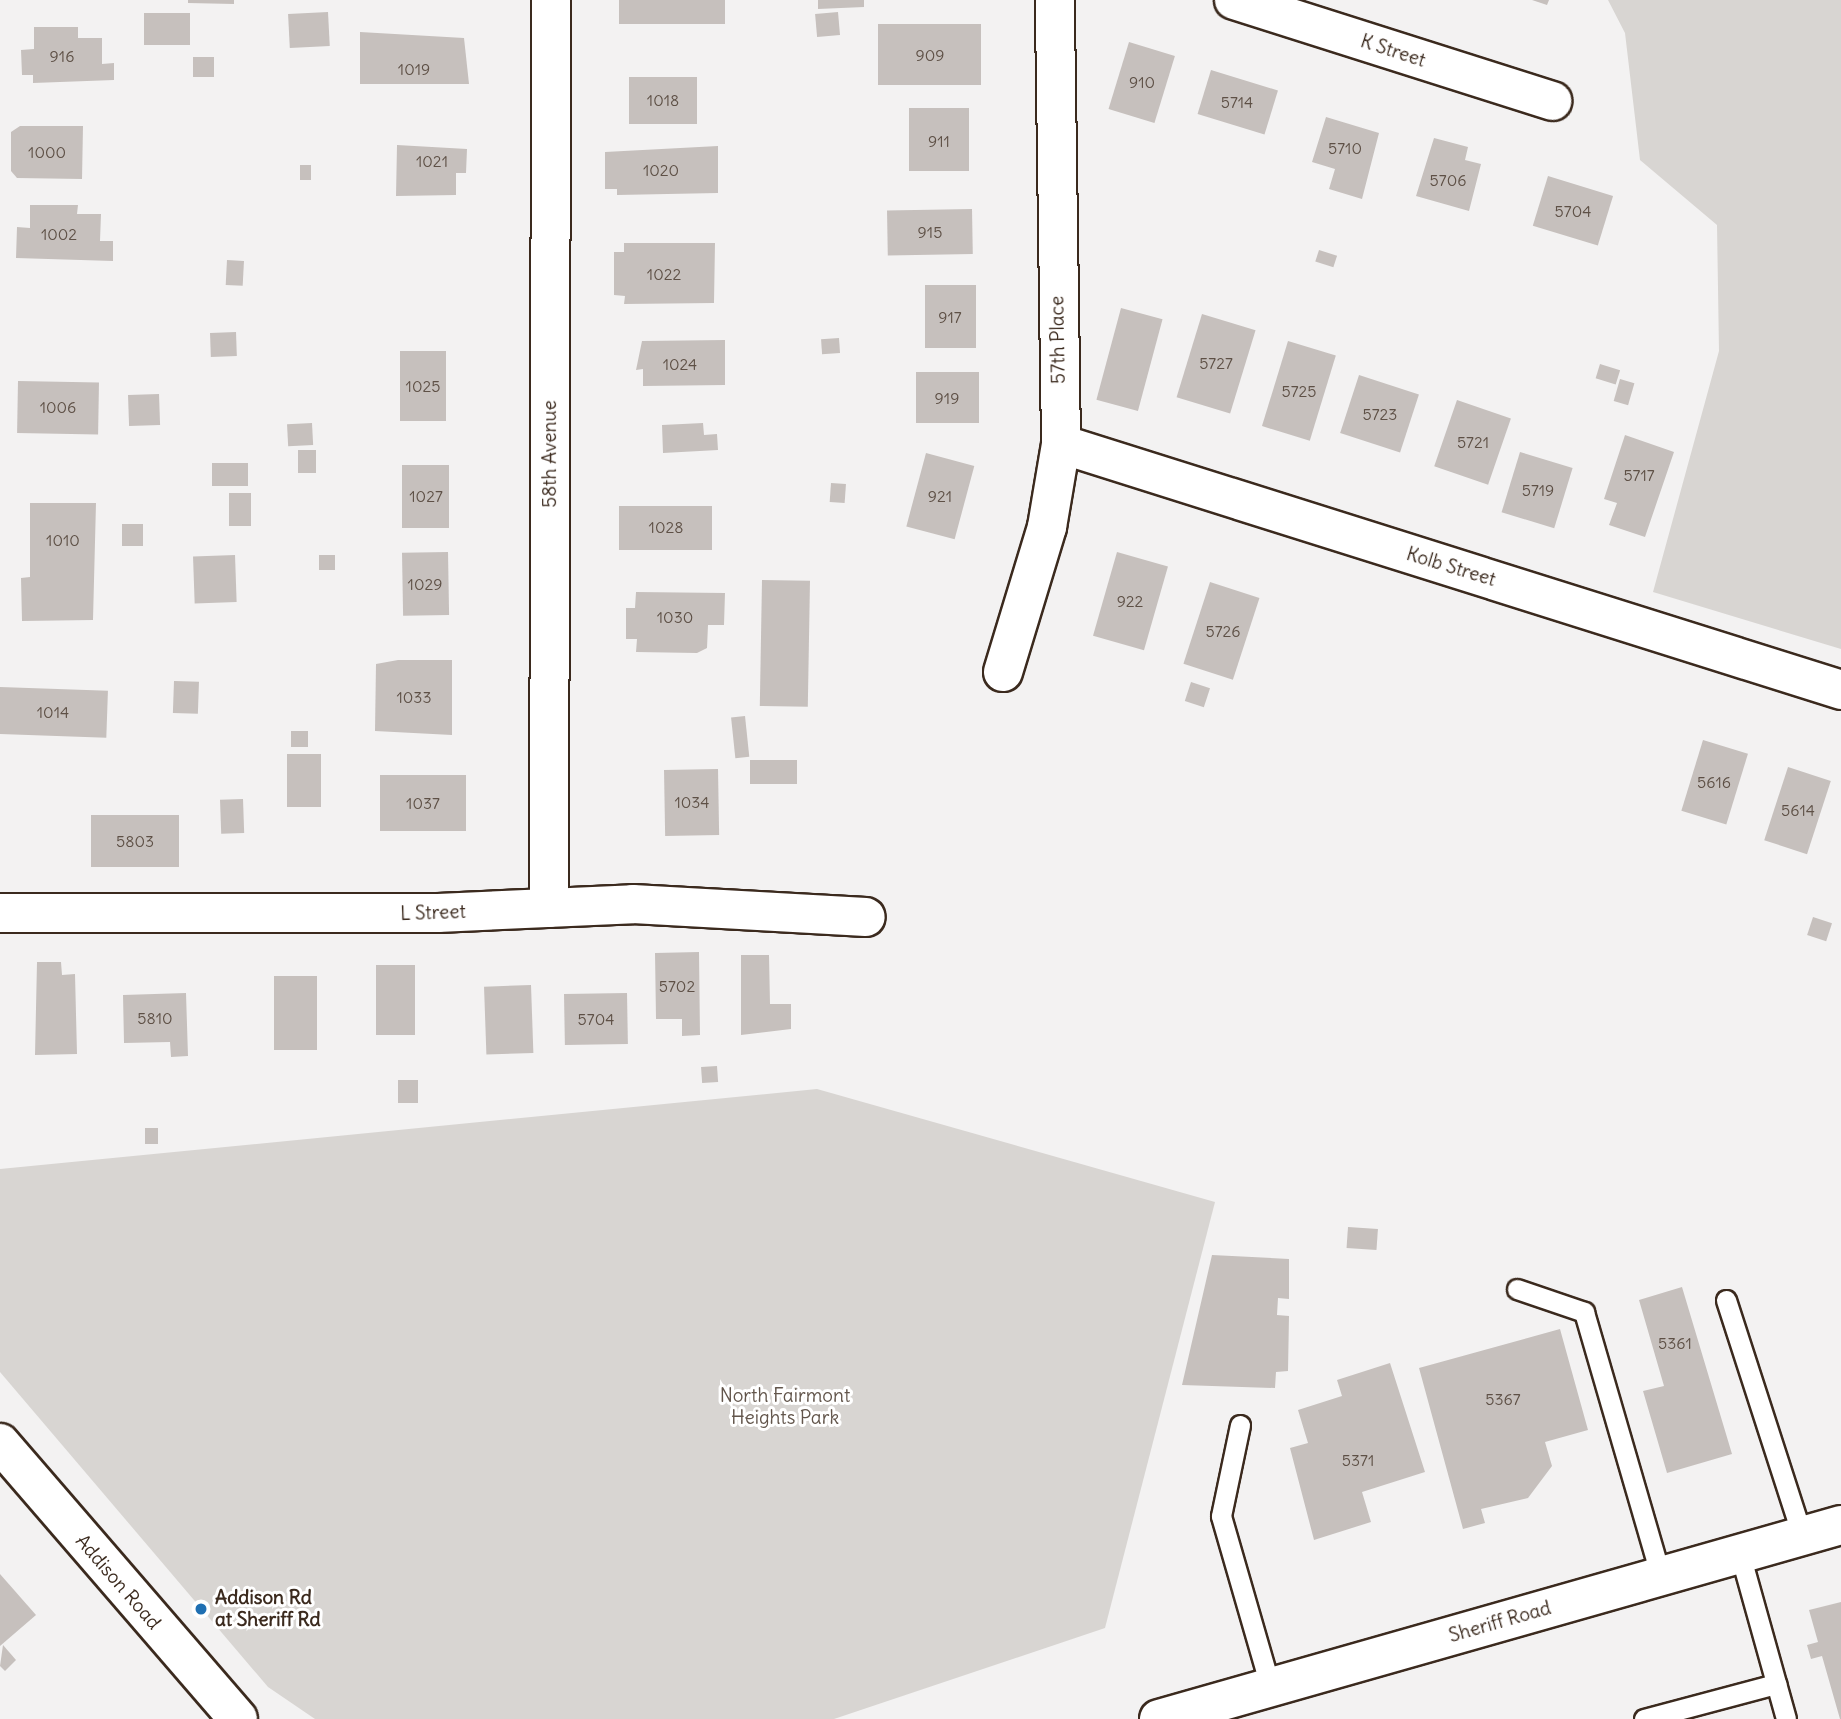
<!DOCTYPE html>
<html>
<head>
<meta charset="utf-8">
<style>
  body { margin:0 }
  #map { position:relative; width:1841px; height:1719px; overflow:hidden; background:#f3f2f2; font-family:Delius,sans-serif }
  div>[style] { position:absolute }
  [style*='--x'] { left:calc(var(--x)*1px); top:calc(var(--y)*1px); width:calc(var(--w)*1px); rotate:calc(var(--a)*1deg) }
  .green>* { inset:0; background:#d8d5d2 }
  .building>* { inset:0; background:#c6c0bd; transform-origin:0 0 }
  .roads { filter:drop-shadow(2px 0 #3b2a1e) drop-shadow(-2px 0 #3b2a1e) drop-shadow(0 2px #3b2a1e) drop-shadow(0 -2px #3b2a1e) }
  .service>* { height:19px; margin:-9.5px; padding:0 9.5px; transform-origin:9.5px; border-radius:9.5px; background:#fff }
  .minor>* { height:38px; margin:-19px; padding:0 19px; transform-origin:19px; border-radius:19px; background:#fff }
  .tertiary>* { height:38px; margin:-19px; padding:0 19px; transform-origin:19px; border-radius:19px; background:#fff }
  .secondary>* { height:38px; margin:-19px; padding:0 19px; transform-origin:19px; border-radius:19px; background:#fff }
  .dots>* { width:19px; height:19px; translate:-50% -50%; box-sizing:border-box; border:4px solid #fff; border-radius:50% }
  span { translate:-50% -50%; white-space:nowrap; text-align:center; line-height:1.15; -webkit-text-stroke:6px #fff; paint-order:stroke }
  .number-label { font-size:16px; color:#5e5046 }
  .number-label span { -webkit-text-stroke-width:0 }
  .street-label { font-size:19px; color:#3b2a1e }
  .park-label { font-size:19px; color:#62554b }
  .poi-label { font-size:19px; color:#3b2a1e; font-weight:700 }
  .left { translate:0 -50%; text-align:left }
</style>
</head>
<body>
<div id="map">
  <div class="green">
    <div style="clip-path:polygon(1608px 0,1841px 0,1841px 649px,1653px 592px,1719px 351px,1717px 225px,1640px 160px,1625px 33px)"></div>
    <div style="clip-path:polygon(817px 1089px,1215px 1202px,1105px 1628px,834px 1719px,315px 1719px,268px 1687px,0 1372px,0 1169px)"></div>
  </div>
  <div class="building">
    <div style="clip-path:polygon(188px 0,234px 0,234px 4px,188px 3px)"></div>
    <div style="left:619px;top:0;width:106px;height:24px"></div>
    <div style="clip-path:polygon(818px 0,864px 0,864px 7px,818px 9px)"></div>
    <div style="clip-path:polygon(1532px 0,1549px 0,1547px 5px)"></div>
    <div style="left:328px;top:12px;width:34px;height:40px;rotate:87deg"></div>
    <div style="left:838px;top:12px;width:23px;height:23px;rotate:85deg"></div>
    <div style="left:190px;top:13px;width:32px;height:46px;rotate:90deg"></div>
    <div style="left:981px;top:24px;width:61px;height:103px;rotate:90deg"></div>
    <div style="clip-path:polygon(34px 27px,78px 27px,78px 38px,102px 38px,102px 64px,114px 63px,114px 80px,33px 83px,33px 75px,22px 75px,21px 50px,34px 49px)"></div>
    <div style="clip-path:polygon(360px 32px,464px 38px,469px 84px,360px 84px)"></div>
    <div style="left:1129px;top:42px;width:48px;height:70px;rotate:17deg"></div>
    <div style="left:193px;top:57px;width:21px;height:20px"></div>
    <div style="left:1211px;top:70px;width:70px;height:46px;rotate:17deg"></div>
    <div style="left:629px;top:77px;width:68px;height:47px"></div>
    <div style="left:969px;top:108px;width:63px;height:60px;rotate:90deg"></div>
    <div style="clip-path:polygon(1326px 117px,1379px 133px,1362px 199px,1329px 189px,1335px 169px,1312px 162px)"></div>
    <div style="clip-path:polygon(20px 126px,83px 126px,82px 179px,17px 178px,11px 171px,11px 132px)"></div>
    <div style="clip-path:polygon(1434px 138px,1468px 147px,1465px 160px,1481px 164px,1469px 211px,1416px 196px)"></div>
    <div style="clip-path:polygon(397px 145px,467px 149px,466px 173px,456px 173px,456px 195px,396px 196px)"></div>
    <div style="clip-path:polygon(718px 146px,718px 193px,617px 195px,617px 189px,605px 189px,605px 152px)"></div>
    <div style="left:300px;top:165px;width:11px;height:15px"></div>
    <div style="left:1548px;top:176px;width:68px;height:52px;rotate:17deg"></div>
    <div style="clip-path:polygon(30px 205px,78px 205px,77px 214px,101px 214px,100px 241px,113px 241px,113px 261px,16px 258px,17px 227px,30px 228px)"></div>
    <div style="left:972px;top:209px;width:45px;height:85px;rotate:89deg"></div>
    <div style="clip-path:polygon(624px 243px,715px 243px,714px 303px,624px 304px,625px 296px,614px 295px,614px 252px,624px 252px)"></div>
    <div style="left:1319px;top:250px;width:19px;height:12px;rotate:18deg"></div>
    <div style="left:227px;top:260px;width:17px;height:25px;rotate:3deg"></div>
    <div style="left:925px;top:285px;width:51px;height:63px"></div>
    <div style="left:1121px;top:308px;width:43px;height:95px;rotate:15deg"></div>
    <div style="left:1202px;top:314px;width:56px;height:87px;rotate:17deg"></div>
    <div style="left:236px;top:332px;width:24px;height:26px;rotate:88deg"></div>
    <div style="left:839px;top:338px;width:15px;height:18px;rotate:86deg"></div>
    <div style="clip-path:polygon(725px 340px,725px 385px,643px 386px,643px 369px,636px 370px,642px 341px)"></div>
    <div style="left:1288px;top:341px;width:50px;height:89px;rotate:17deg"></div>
    <div style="left:400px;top:351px;width:46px;height:70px"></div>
    <div style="left:1600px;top:364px;width:21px;height:15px;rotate:17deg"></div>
    <div style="left:979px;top:372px;width:51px;height:63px;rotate:90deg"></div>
    <div style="left:1359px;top:375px;width:63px;height:61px;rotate:18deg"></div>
    <div style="left:1620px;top:379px;width:15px;height:23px;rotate:16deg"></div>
    <div style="left:18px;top:381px;width:81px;height:52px;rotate:1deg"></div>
    <div style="left:159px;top:394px;width:31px;height:31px;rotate:88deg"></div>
    <div style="left:1457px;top:400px;width:57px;height:70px;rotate:19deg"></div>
    <div style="left:312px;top:423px;width:22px;height:25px;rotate:87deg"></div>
    <div style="clip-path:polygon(703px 423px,704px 435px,717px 434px,718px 450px,663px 453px,662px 425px)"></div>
    <div style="clip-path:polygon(1625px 435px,1674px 452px,1645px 537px,1609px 525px,1617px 503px,1604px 499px)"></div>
    <div style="left:298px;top:450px;width:18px;height:23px"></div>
    <div style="left:1520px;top:452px;width:55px;height:63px;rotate:17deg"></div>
    <div style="left:926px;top:453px;width:50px;height:76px;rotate:15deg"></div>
    <div style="left:248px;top:463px;width:23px;height:36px;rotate:90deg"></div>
    <div style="left:402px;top:465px;width:47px;height:63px"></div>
    <div style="left:831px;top:483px;width:15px;height:19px;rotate:4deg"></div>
    <div style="left:229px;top:493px;width:22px;height:33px"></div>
    <div style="clip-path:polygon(30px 503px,96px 503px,93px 620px,22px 621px,21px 578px,30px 577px)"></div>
    <div style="left:619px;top:506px;width:93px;height:44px"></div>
    <div style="left:122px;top:524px;width:21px;height:22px"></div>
    <div style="left:448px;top:552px;width:63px;height:46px;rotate:89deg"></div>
    <div style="left:1117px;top:552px;width:53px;height:87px;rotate:16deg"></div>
    <div style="left:235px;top:555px;width:47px;height:42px;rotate:88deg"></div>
    <div style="left:319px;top:555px;width:16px;height:15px"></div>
    <div style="left:762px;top:580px;width:48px;height:126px;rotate:1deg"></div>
    <div style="left:1210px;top:582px;width:52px;height:86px;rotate:18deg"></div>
    <div style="clip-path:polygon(636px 592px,725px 593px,724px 625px,708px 625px,707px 648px,697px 653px,636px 652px,637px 639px,626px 639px,626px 608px,635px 608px)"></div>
    <div style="clip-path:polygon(398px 660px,452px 660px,452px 735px,375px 731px,376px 664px)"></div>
    <div style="left:174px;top:681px;width:25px;height:32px;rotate:2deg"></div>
    <div style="left:1191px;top:682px;width:20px;height:20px;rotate:18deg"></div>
    <div style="left:0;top:687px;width:108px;height:47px;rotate:2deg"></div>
    <div style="left:745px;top:716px;width:41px;height:14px;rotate:84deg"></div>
    <div style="left:291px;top:731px;width:17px;height:16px"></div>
    <div style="left:1703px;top:740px;width:47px;height:74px;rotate:17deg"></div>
    <div style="left:287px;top:754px;width:34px;height:53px"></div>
    <div style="left:797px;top:760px;width:24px;height:47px;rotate:90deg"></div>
    <div style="left:1788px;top:767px;width:45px;height:77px;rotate:18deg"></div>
    <div style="left:718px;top:769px;width:66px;height:54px;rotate:89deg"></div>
    <div style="left:380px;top:775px;width:86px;height:56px"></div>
    <div style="left:243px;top:799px;width:34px;height:23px;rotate:88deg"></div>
    <div style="left:91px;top:815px;width:88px;height:52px"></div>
    <div style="left:1813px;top:917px;width:20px;height:19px;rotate:18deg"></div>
    <div style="clip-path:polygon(699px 952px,700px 1035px,682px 1036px,682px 1019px,656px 1019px,655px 953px)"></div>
    <div style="clip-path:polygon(741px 955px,769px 955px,770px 1004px,791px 1004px,791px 1029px,741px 1035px)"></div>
    <div style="clip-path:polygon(37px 962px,61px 962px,62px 975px,75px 974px,77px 1054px,35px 1055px)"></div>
    <div style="left:376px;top:965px;width:39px;height:70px"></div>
    <div style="left:274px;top:976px;width:43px;height:74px"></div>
    <div style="left:531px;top:985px;width:68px;height:47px;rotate:88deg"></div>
    <div style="clip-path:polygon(186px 993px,188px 1056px,171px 1057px,170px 1042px,124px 1043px,123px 995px)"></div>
    <div style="left:627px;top:993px;width:51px;height:63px;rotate:89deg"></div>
    <div style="left:717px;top:1066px;width:16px;height:16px;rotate:86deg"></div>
    <div style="left:418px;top:1080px;width:23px;height:20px;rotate:90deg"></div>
    <div style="left:145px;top:1128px;width:13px;height:16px"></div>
    <div style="left:1348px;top:1227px;width:30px;height:21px;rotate:4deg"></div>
    <div style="clip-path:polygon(1212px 1255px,1289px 1259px,1289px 1299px,1278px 1298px,1277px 1315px,1289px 1316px,1288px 1371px,1276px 1372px,1275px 1388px,1182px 1385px)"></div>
    <div style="clip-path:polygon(1682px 1287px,1732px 1454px,1667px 1473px,1643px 1391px,1664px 1386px,1639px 1300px)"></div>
    <div style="clip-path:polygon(1560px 1329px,1588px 1430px,1545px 1442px,1552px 1466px,1528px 1498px,1481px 1509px,1485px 1523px,1463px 1529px,1419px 1368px)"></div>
    <div style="clip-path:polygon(1390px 1363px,1425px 1472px,1362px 1492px,1371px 1522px,1314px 1540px,1290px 1448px,1308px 1443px,1298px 1410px,1342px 1396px,1337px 1380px)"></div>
    <div style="clip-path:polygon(0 1574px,36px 1615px,0 1646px)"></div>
    <div style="clip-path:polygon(1841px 1602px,1841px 1719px,1840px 1719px,1822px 1656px,1811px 1659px,1807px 1645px,1818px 1642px,1809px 1610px)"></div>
    <div style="clip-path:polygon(3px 1645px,16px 1660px,5px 1671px,0 1666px)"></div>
  </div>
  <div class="roads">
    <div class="service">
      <div style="--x:1517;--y:1289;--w:71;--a:18.9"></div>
      <div style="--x:1584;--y:1312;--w:276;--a:73.8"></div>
      <div style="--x:1726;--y:1300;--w:248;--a:72.1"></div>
      <div style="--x:1240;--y:1425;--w:93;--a:101.8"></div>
      <div style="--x:1221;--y:1516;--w:177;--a:73.9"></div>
      <div style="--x:1740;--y:1554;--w:171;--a:74.4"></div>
      <div style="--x:1644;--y:1719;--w:137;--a:-14.9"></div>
    </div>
    <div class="minor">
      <div style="--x:1234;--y:0;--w:334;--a:17.6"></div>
      <div style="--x:1061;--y:444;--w:818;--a:17.5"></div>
      <div style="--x:1003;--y:672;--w:152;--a:-73.1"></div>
      <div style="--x:1047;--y:527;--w:84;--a:-80.4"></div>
      <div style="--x:1061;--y:444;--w:444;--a:-90.8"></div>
      <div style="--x:549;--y:908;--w:908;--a:-89.87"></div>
      <div style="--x:0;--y:913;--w:438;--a:0"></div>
      <div style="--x:438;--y:913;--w:195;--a:-2.6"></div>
      <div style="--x:633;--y:904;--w:233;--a:3.2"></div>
    </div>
    <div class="tertiary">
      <div style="--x:0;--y:1443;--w:364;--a:49.2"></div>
    </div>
    <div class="secondary">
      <div style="--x:1159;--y:1719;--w:709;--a:-15.88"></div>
    </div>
  </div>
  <div class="dots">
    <div style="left:201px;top:1609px;background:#1f6fb2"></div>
  </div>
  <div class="number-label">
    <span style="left:930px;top:55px">909</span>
    <span style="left:62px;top:56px">916</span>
    <span style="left:414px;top:69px">1019</span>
    <span style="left:1142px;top:82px">910</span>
    <span style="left:663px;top:100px">1018</span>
    <span style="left:1237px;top:102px">5714</span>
    <span style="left:939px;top:141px">911</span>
    <span style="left:1345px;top:148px">5710</span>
    <span style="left:47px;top:152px">1000</span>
    <span style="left:432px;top:161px">1021</span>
    <span style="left:661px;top:170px">1020</span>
    <span style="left:1448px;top:180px">5706</span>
    <span style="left:1573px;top:211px">5704</span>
    <span style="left:930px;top:232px">915</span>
    <span style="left:59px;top:234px">1002</span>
    <span style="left:664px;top:274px">1022</span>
    <span style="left:950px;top:317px">917</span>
    <span style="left:1216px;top:363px">5727</span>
    <span style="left:680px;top:364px">1024</span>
    <span style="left:423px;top:386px">1025</span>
    <span style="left:1299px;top:391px">5725</span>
    <span style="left:947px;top:398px">919</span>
    <span style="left:58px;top:407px">1006</span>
    <span style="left:1380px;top:414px">5723</span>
    <span style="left:1473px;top:442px">5721</span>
    <span style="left:1639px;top:475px">5717</span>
    <span style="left:1538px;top:490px">5719</span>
    <span style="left:426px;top:496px">1027</span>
    <span style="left:940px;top:496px">921</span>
    <span style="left:666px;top:527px">1028</span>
    <span style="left:63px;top:540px">1010</span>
    <span style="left:425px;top:584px">1029</span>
    <span style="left:1130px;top:601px">922</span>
    <span style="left:675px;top:617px">1030</span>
    <span style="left:1223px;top:631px">5726</span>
    <span style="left:414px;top:697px">1033</span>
    <span style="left:53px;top:712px">1014</span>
    <span style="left:1714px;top:782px">5616</span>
    <span style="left:692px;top:802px">1034</span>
    <span style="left:423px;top:803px">1037</span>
    <span style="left:1798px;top:810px">5614</span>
    <span style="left:135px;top:841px">5803</span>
    <span style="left:677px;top:986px">5702</span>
    <span style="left:155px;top:1018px">5810</span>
    <span style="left:596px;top:1019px">5704</span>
    <span style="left:1675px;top:1343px">5361</span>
    <span style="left:1503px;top:1399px">5367</span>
    <span style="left:1358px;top:1460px">5371</span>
  </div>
  <div class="street-label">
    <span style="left:1393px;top:51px;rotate:18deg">K Street</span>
    <span style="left:1058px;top:340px;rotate:-91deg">57th Place</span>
    <span style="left:550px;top:454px;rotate:-90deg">58th Avenue</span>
    <span style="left:1451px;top:567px;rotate:17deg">Kolb Street</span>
    <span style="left:433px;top:913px;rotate:-2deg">L Street</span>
    <span style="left:118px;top:1582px;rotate:49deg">Addison Road</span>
    <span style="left:1500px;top:1622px;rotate:-16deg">Sheriff Road</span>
  </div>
  <div class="park-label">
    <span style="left:785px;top:1407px">North Fairmont<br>Heights Park</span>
  </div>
  <div class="poi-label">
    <span class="left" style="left:215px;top:1609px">Addison Rd<br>at Sheriff Rd</span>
  </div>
</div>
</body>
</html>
